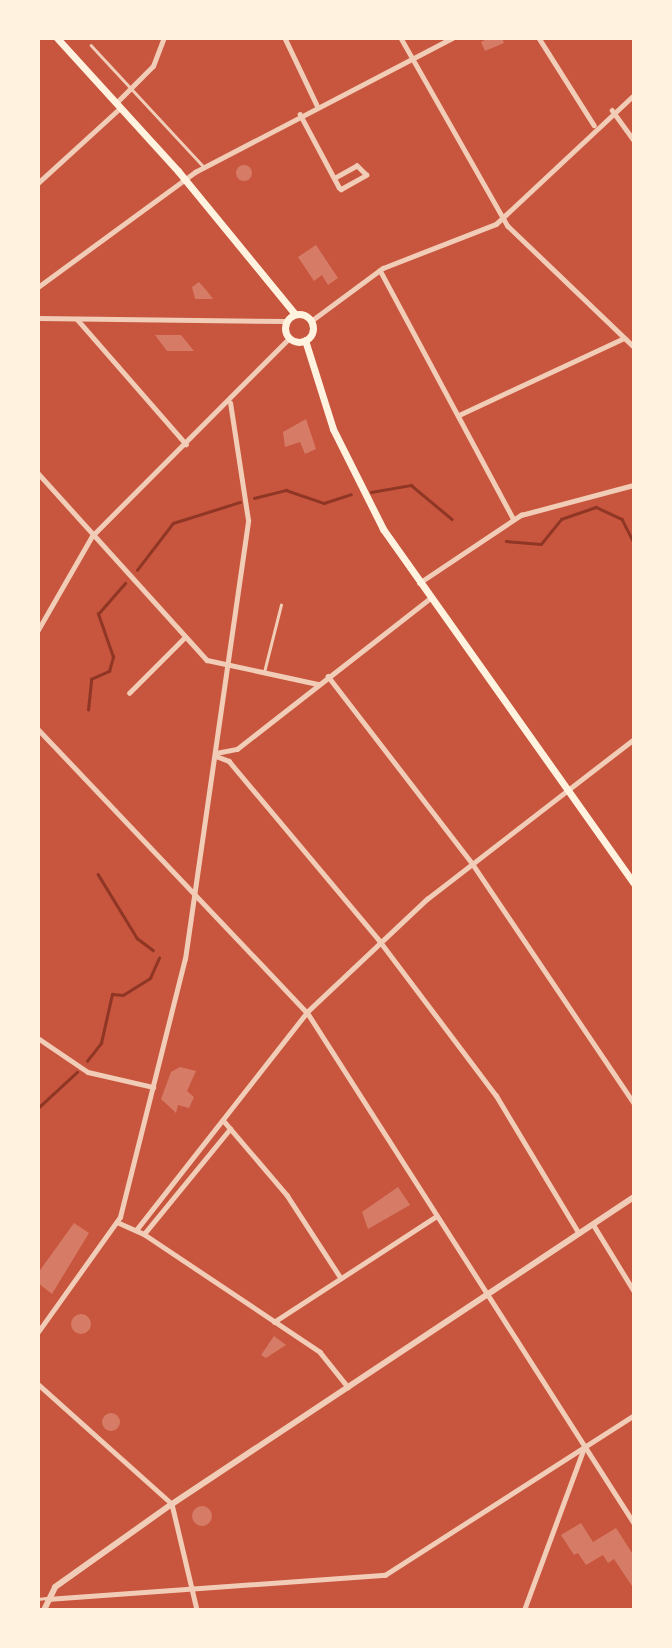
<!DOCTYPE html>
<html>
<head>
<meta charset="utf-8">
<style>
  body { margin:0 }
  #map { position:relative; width:672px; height:1648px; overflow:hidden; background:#c8553d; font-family:Merriweather,serif }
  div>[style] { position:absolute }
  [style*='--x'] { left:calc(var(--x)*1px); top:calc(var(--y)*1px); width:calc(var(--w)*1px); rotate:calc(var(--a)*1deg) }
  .stream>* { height:2.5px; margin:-1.25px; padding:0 1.25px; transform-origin:1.25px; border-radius:1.25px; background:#8f3625 }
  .building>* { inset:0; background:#d67c66 }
  .round { border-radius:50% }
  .service>* { height:2.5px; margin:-1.25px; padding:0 1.25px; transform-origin:1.25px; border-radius:1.25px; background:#f1ccb7 }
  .minor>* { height:4.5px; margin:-2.25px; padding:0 2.25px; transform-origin:2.25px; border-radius:2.25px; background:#f1ccb7 }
  .tertiary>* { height:6px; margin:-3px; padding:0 3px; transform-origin:3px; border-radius:3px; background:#f1ccb7 }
  .secondary>* { height:7px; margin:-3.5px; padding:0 3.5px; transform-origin:3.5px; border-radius:3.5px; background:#fff3e0 }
  .secondary>.ring { margin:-3.5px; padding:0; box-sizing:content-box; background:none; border:7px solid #fff3e0; border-radius:50% }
  span { translate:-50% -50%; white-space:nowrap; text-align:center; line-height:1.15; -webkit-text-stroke:7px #fff3e0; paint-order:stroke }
  .frame { position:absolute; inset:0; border:40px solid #fff3e0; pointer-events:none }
</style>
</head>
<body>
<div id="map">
  <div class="stream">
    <div style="--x:371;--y:492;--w:41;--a:-9.9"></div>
    <div style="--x:411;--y:485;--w:53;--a:39.7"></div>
    <div style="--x:254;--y:498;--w:33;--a:-14"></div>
    <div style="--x:286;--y:490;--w:40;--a:18.9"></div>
    <div style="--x:324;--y:503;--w:28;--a:-18"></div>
    <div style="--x:506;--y:541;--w:35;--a:5"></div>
    <div style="--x:541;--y:544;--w:32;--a:-51"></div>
    <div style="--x:561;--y:519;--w:37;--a:-19"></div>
    <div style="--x:596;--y:507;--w:29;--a:25"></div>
    <div style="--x:622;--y:519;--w:27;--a:63"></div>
    <div style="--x:137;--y:570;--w:59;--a:-52.5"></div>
    <div style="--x:173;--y:523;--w:70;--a:-17.4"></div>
    <div style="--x:88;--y:710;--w:31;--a:-84"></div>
    <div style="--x:91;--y:679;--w:20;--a:-24"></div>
    <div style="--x:109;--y:671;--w:15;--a:-74"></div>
    <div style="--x:113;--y:657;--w:46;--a:-109.2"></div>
    <div style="--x:98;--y:614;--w:41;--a:-48.9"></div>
    <div style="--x:98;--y:874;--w:75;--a:58.6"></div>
    <div style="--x:137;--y:938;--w:20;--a:37"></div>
    <div style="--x:87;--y:1061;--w:23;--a:-52"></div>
    <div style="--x:101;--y:1043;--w:50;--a:-77.3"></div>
    <div style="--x:112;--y:994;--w:11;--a:5"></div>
    <div style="--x:123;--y:995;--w:32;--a:-32"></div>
    <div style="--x:150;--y:978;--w:22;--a:-66"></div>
    <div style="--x:38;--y:1108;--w:53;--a:-42.7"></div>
  </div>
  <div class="building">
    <div style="clip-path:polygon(489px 38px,502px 38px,504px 43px,485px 51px,481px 42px)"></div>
    <div class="round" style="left:236px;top:165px;width:16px;height:16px"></div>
    <div style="clip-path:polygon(316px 245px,338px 278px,328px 285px,322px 275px,314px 281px,298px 257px)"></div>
    <div style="clip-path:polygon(199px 282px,207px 291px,213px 299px,195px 299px,192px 287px)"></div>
    <div style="clip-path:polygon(155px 335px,181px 335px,194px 351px,167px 351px)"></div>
    <div style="clip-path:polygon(306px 419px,316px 449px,305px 454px,300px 442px,285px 447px,283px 432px)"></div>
    <div style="clip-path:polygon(180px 1067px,196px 1071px,187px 1091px,194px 1097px,189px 1108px,178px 1105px,176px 1113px,161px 1099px,171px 1072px)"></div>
    <div style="clip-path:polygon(398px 1187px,410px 1205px,368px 1229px,362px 1212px)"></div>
    <div style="clip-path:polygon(74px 1223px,89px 1233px,52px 1294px,38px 1283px,38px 1273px)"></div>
    <div class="round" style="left:71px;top:1314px;width:20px;height:20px"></div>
    <div style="clip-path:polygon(274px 1336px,286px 1345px,266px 1358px,261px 1355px)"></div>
    <div class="round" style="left:102px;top:1413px;width:18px;height:18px"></div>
    <div class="round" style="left:192px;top:1506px;width:20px;height:20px"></div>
    <div style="clip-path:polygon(581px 1523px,593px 1542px,616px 1528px,634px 1556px,634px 1589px,614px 1559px,608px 1563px,603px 1555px,586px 1565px,578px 1553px,574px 1555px,561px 1535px)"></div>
  </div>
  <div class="service">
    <div style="--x:91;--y:45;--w:166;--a:47.2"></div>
    <div style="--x:264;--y:672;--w:69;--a:-75.8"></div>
    <div style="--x:38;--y:1599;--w:8;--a:-7"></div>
  </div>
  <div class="minor">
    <div style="--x:285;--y:38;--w:74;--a:64.5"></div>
    <div style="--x:401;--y:38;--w:216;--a:60.4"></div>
    <div style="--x:508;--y:226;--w:175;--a:43.8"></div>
    <div style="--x:539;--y:38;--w:103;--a:57.7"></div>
    <div style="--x:116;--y:103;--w:52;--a:-45"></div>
    <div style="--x:153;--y:66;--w:30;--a:-69"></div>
    <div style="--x:612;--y:110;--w:37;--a:54"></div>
    <div style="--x:300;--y:114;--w:83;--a:61.9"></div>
    <div style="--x:339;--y:187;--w:3;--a:45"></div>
    <div style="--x:341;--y:189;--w:29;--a:-29"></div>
    <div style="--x:366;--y:175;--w:13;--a:-135"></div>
    <div style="--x:357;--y:166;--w:25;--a:151"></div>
    <div style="--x:38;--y:183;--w:111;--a:-42.4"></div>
    <div style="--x:380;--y:270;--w:281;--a:61.8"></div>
    <div style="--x:38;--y:287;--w:195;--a:-36.2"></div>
    <div style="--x:195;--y:172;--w:290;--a:-27.5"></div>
    <div style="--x:38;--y:318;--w:248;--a:0.7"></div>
    <div style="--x:77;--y:319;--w:166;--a:48.9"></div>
    <div style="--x:311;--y:321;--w:89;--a:-36.4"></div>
    <div style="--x:383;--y:268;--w:121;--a:-21.3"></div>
    <div style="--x:496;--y:224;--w:189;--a:-43.1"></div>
    <div style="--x:459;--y:415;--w:180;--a:-25"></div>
    <div style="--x:38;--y:473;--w:252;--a:47.9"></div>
    <div style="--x:207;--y:660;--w:114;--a:12.2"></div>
    <div style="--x:419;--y:583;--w:123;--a:-33.7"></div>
    <div style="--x:521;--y:515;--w:117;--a:-14.9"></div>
    <div style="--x:38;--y:630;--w:108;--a:-60.1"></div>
    <div style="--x:92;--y:536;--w:279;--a:-45.1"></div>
    <div style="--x:328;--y:676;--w:236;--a:52.4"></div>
    <div style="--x:472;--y:863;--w:290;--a:56"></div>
    <div style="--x:129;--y:693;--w:79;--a:-45"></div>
    <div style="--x:38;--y:729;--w:390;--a:46.5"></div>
    <div style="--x:307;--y:1012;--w:607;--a:57.38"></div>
    <div style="--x:216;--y:753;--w:21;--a:-11"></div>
    <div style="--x:237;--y:749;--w:244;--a:-38"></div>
    <div style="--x:216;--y:756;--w:14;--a:21"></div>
    <div style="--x:229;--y:761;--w:234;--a:50"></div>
    <div style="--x:379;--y:940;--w:194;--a:53"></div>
    <div style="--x:496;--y:1095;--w:161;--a:59"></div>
    <div style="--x:38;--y:1038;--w:60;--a:34.2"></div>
    <div style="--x:88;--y:1072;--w:67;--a:13"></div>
    <div style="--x:223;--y:1120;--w:99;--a:49.5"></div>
    <div style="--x:287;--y:1195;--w:99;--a:57"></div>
    <div style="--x:117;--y:1222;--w:30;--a:24"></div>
    <div style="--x:144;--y:1234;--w:212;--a:33.8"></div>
    <div style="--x:320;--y:1352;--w:45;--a:51.3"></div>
    <div style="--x:593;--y:1224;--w:79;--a:58.5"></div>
    <div style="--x:137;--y:1229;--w:276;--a:-51.9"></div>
    <div style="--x:307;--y:1012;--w:165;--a:-43.3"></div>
    <div style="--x:427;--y:899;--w:262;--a:-37.7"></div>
    <div style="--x:144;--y:1234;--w:136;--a:-50.7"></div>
    <div style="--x:274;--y:1322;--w:192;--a:-33.1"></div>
    <div style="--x:38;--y:1332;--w:141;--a:-54.5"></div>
    <div style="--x:120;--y:1217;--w:266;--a:-75.9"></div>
    <div style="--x:185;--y:959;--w:443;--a:-81.8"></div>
    <div style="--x:248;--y:520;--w:118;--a:-98.7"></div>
    <div style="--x:38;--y:1384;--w:180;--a:41.8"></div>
    <div style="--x:172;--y:1504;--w:109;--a:76.7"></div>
    <div style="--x:47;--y:1599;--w:339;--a:-4.1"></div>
    <div style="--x:385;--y:1575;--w:296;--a:-32.7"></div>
    <div style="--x:524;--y:1610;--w:173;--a:-69.7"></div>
  </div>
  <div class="tertiary">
    <div style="--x:44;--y:1610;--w:25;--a:-64"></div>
    <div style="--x:55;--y:1587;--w:143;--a:-35.4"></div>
    <div style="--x:172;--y:1504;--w:555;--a:-33.6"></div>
  </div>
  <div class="secondary">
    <div style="--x:57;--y:38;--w:180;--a:47.7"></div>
    <div style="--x:178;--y:171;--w:185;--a:50.7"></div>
    <div class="ring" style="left:285px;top:314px;width:21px;height:21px"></div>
    <div style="--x:305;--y:340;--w:93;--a:72.5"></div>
    <div style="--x:333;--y:429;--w:112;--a:63.4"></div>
    <div style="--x:383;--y:529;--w:434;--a:54.7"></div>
  </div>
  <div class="frame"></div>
</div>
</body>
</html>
